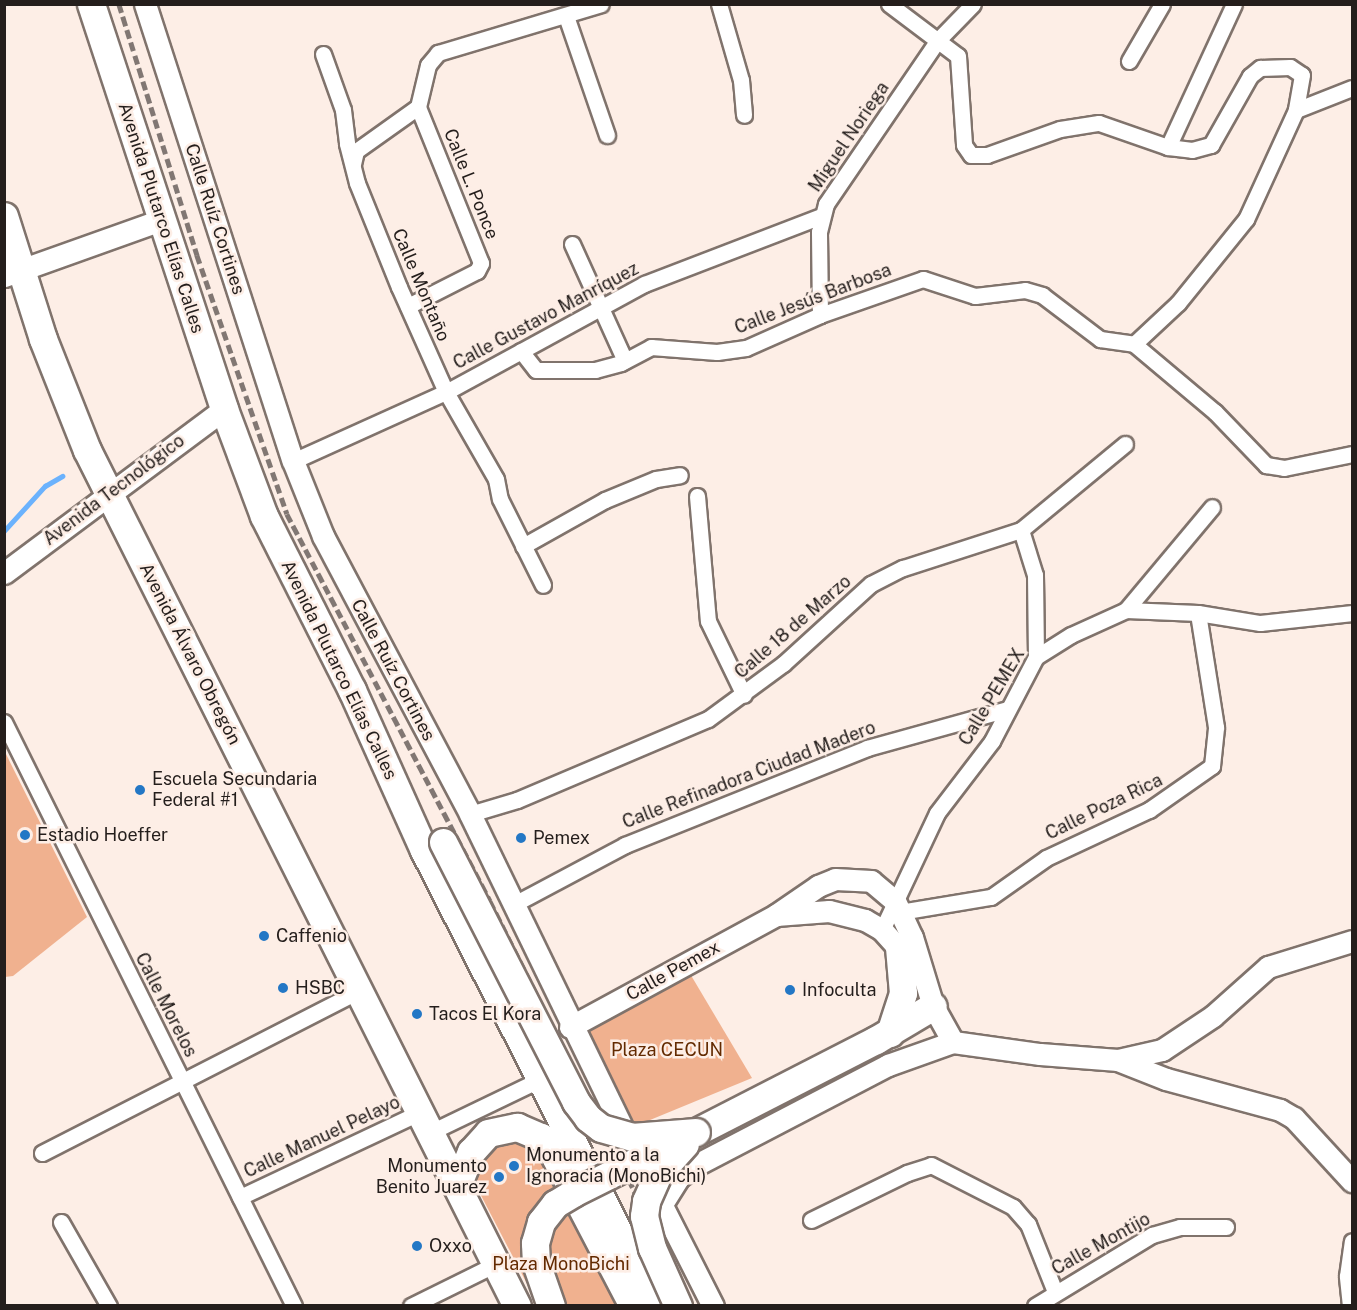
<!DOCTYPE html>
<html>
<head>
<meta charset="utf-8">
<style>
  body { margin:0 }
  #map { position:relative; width:1357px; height:1310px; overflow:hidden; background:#fdeee6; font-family:"Public Sans",sans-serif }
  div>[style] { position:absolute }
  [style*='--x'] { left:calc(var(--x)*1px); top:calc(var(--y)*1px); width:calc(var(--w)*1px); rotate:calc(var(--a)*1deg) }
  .green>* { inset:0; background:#f0b18f }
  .stream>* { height:4.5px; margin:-2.25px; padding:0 2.25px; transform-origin:2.25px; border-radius:2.25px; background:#6bb2fd }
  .roads { filter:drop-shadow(2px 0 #80736c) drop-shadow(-2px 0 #80736c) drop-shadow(0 2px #80736c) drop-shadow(0 -2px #80736c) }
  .street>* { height:15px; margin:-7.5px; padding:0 7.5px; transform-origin:7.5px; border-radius:7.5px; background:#fff }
  .secondary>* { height:21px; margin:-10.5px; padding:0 10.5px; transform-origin:10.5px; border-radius:10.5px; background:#fff }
  .highway>* { height:27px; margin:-13.5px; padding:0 13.5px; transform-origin:13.5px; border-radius:13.5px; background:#fff }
  .rail>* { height:4.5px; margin-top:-2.25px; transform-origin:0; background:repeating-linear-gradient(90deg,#817773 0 9px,transparent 0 13.5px) }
  .bridges { filter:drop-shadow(2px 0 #80736c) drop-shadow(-2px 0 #80736c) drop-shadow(0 2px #80736c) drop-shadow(0 -2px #80736c) }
  .highway-bridge>* { height:27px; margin:-13.5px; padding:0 13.5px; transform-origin:13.5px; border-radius:13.5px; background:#fff }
  .dots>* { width:16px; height:16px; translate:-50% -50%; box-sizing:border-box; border:3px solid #fdeee6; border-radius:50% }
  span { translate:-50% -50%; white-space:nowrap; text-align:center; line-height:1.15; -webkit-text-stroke:5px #fdeee6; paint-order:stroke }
  .street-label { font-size:18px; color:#241e1c }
  .poi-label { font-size:18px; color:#241e1c }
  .left { translate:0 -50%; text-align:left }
  .right { translate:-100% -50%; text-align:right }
  .park-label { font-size:18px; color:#632a00 }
  .frame { position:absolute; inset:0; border:6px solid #241e1c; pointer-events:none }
</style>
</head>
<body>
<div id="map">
  <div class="green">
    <div style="clip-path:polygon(5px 752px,87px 917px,13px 976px,5px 977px)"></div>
    <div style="clip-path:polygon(689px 972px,752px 1078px,633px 1127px,584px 1029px)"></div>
    <div style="clip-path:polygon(501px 1133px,538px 1141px,628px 1305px,538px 1305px,473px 1180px,475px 1162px)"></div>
  </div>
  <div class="stream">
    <div style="--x:4;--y:531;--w:61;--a:-47.7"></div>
    <div style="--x:45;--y:486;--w:20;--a:-30"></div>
  </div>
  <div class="roads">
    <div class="street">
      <div style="--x:719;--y:4;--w:79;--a:73.9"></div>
      <div style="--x:741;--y:80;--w:35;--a:85"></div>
      <div style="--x:889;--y:4;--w:86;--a:37"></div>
      <div style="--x:958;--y:56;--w:89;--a:86.1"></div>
      <div style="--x:964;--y:145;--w:12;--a:55"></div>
      <div style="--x:971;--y:155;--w:16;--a:0"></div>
      <div style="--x:987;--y:155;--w:77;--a:-19.6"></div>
      <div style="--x:1060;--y:129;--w:39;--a:-9"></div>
      <div style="--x:1099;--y:123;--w:73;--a:19.2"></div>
      <div style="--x:1168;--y:147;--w:24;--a:7"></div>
      <div style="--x:1192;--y:150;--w:20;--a:-15"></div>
      <div style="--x:1211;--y:145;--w:79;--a:-60.5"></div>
      <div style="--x:1250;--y:76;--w:13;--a:-39"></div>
      <div style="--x:1260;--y:68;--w:30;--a:-2"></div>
      <div style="--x:1290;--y:67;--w:14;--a:34"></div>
      <div style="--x:1302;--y:75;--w:36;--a:100"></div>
      <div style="--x:1296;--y:110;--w:120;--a:114.6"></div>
      <div style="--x:1246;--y:219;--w:108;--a:129"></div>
      <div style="--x:1178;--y:303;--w:60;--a:137"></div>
      <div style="--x:566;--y:16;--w:126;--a:71"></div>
      <div style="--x:323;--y:54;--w:59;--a:70.3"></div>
      <div style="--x:343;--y:110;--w:34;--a:83"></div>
      <div style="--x:347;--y:144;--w:40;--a:75.6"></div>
      <div style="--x:357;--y:183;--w:112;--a:68"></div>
      <div style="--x:399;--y:287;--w:115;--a:65.9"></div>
      <div style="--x:446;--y:392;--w:100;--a:60.1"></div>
      <div style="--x:496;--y:479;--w:20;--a:79"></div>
      <div style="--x:500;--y:499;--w:96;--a:63.4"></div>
      <div style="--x:1129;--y:61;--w:66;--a:-59.9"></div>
      <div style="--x:1296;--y:110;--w:60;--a:-21.4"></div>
      <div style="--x:1168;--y:147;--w:157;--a:-65.2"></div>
      <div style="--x:353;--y:164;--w:13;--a:-77"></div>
      <div style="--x:356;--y:151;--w:76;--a:-35.4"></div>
      <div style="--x:418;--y:107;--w:43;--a:-76.6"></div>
      <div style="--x:428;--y:65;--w:16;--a:-50"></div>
      <div style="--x:438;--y:53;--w:170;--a:-16.7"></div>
      <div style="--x:572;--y:244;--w:128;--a:65.6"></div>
      <div style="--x:408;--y:306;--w:77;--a:-26.9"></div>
      <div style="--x:477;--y:271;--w:9;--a:-63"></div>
      <div style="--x:481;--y:263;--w:168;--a:-112"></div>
      <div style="--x:820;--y:315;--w:83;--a:-90.7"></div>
      <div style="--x:819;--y:232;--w:29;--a:-76"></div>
      <div style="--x:826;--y:204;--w:199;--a:-55.7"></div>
      <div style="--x:938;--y:40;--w:50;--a:-45.8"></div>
      <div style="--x:521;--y:351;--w:24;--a:52"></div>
      <div style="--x:536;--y:370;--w:59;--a:0"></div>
      <div style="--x:595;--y:370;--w:27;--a:-15"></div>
      <div style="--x:621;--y:363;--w:34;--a:-28"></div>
      <div style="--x:651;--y:347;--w:66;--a:4.3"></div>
      <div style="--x:717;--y:352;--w:29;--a:-8"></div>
      <div style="--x:746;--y:348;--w:81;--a:-24"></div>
      <div style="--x:820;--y:315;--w:109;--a:-19.3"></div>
      <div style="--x:923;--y:279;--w:55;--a:18.1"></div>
      <div style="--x:975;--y:296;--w:50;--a:-6.8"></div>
      <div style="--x:1025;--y:290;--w:18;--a:16"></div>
      <div style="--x:1042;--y:295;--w:73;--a:37.2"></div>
      <div style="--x:1100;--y:339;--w:34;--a:8"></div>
      <div style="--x:1134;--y:344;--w:106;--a:40"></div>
      <div style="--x:1215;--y:412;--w:74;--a:46.1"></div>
      <div style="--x:1266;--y:465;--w:18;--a:9"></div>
      <div style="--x:1284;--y:468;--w:69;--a:-11.6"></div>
      <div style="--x:293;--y:461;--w:168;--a:-24.3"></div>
      <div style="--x:446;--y:392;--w:226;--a:-28.6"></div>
      <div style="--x:644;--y:284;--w:190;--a:-21"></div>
      <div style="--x:697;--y:496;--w:125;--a:85"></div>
      <div style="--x:708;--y:621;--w:82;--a:64.1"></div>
      <div style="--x:1021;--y:530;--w:47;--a:72.7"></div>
      <div style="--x:1035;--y:575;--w:82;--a:89.3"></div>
      <div style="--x:523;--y:546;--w:94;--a:-29.3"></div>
      <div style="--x:605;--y:500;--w:55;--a:-22.4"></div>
      <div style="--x:656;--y:479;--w:24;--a:-9"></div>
      <div style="--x:1126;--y:610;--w:72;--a:2.4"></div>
      <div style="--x:1198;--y:613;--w:63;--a:9.2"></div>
      <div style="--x:1260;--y:623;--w:93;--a:-6.2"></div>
      <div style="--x:4;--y:722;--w:652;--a:63.59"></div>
      <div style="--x:470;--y:814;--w:49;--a:-16.6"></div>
      <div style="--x:517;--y:800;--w:207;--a:-23"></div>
      <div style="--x:708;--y:719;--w:93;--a:-36.3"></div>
      <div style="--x:783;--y:664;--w:119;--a:-42.3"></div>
      <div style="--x:871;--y:584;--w:36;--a:-27"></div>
      <div style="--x:903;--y:568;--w:124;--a:-17.9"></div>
      <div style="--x:1021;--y:530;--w:135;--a:-39.6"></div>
      <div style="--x:514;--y:904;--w:126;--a:-28"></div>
      <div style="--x:625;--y:845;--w:261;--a:-21.8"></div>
      <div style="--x:867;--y:748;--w:146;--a:-15.5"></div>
      <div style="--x:900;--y:912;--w:92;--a:-9.4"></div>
      <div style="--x:991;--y:897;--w:67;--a:-35.3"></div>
      <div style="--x:1046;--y:858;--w:114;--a:-25"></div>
      <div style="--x:1149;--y:810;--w:77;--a:-34.9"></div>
      <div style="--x:1212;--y:766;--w:39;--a:-84"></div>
      <div style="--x:1216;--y:727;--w:115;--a:-99"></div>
      <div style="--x:882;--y:930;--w:129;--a:-64.8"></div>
      <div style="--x:937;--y:813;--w:91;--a:-52.6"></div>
      <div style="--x:992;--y:741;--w:95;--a:-62.4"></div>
      <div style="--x:1036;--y:657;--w:41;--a:-32.2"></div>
      <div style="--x:1071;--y:635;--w:60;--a:-24.4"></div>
      <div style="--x:1126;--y:610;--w:134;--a:-50.1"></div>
      <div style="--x:433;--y:1131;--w:118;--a:-25.7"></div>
      <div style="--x:42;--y:1153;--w:358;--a:-27.1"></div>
      <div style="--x:240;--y:1197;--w:200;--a:-25.2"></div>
      <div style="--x:811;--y:1220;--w:107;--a:-26.1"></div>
      <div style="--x:907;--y:1173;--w:25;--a:-18"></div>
      <div style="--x:931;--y:1165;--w:92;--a:27.1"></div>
      <div style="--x:1013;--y:1207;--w:23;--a:49"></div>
      <div style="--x:1028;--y:1224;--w:73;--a:68.3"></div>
      <div style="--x:61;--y:1222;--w:97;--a:60.3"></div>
      <div style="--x:411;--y:1306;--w:95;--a:-26.3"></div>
      <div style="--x:1035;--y:1306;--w:137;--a:-31.3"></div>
      <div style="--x:1152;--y:1235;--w:29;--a:-16"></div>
      <div style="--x:1180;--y:1227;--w:46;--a:0"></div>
      <div style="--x:1350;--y:1306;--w:30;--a:-96"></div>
      <div style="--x:1347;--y:1276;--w:35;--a:-82"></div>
    </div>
    <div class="secondary">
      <div style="--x:145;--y:4;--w:480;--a:72.1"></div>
      <div style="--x:293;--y:461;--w:81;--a:68.2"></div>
      <div style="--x:323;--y:536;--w:314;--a:62.1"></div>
      <div style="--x:470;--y:814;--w:365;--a:64.1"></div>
      <div style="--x:4;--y:276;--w:167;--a:-19.6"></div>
      <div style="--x:4;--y:573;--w:274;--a:-36.7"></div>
      <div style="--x:776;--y:915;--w:53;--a:-4.3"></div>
      <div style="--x:829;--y:911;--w:37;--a:14"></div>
      <div style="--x:865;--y:920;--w:20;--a:30"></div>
      <div style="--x:882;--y:930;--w:39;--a:48"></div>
      <div style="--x:570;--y:1027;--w:234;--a:-28.5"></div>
      <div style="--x:776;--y:915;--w:51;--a:-34.6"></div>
      <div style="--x:818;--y:886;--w:18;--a:-22"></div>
      <div style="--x:835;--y:879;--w:36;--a:3"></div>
      <div style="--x:871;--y:881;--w:31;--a:40"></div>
      <div style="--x:895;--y:901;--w:40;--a:65"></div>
      <div style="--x:912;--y:937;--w:72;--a:73.1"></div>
      <div style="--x:933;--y:1006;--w:41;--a:60.9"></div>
      <div style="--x:953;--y:1042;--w:88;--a:7.9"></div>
      <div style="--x:1040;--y:1054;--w:78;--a:4.4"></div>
      <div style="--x:1118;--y:1060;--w:45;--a:-12.8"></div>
      <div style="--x:1162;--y:1050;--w:61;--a:-33.7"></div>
      <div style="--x:1213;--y:1016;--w:74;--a:-41.7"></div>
      <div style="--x:1268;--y:967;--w:88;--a:-17.2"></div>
      <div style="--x:1120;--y:1061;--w:49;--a:21.4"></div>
      <div style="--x:1166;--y:1079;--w:118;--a:15.2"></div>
      <div style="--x:1280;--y:1110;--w:16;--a:30"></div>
      <div style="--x:1294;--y:1118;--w:86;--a:47.4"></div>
      <div style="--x:648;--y:1178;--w:144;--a:63.1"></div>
      <div style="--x:662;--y:1204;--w:32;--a:-58"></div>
      <div style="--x:679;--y:1177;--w:19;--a:-36"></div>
      <div style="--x:694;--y:1166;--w:219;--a:-27.5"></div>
      <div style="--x:888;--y:1065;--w:69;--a:-19.5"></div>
    </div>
    <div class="highway">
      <div style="--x:91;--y:4;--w:426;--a:71.8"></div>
      <div style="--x:224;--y:409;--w:114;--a:69.5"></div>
      <div style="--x:264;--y:516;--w:195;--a:63.2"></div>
      <div style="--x:352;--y:690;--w:175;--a:65.8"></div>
      <div style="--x:424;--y:850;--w:512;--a:63.03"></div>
      <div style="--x:4;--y:216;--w:129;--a:72.4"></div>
      <div style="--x:43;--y:339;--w:119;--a:68.4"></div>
      <div style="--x:87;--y:450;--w:958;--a:63.33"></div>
      <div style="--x:890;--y:1033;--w:42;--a:-72"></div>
      <div style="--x:903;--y:993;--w:46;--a:-95"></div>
      <div style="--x:696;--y:1132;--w:202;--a:-27.1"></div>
      <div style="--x:876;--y:1040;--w:66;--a:-30.8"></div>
      <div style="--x:457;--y:1186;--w:37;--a:-68"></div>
      <div style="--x:471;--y:1152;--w:25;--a:-48"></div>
      <div style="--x:488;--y:1133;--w:30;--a:-12"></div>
      <div style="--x:517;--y:1127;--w:26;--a:23"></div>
      <div style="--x:541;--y:1137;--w:16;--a:50"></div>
      <div style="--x:551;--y:1149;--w:177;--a:62.4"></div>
    </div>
  </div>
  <div class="rail">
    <div style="--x:119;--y:4;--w:263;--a:72.7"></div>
    <div style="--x:197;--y:255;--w:274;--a:70.8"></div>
    <div style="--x:287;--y:514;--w:437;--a:62.3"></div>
    <div style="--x:490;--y:901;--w:453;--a:63.5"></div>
  </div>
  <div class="bridges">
    <div class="highway-bridge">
      <div style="--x:443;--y:842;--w:292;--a:62.9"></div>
      <div style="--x:576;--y:1102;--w:20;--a:53"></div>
      <div style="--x:588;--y:1118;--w:16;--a:38"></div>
      <div style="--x:601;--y:1128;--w:32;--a:16"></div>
      <div style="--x:632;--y:1137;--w:64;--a:-4.5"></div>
      <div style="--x:551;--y:1306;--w:46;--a:-109.2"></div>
      <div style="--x:536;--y:1263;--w:20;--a:-93"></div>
      <div style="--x:535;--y:1243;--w:22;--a:-74"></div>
      <div style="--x:541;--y:1222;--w:23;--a:-52"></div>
      <div style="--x:555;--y:1204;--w:21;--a:-31"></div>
      <div style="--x:573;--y:1193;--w:121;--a:-26.6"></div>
      <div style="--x:678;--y:1306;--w:64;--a:-114.1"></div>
      <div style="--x:652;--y:1248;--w:33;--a:-104"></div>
      <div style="--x:644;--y:1216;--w:15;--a:-82"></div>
      <div style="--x:646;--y:1201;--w:30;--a:-66"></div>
      <div style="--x:658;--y:1174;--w:40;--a:-48"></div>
    </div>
  </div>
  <div class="dots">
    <div style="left:140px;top:790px;background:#2377c5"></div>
    <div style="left:25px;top:835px;background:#2377c5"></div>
    <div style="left:521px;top:838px;background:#2377c5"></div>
    <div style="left:264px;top:936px;background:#2377c5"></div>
    <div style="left:283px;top:988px;background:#2377c5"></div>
    <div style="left:790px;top:990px;background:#2377c5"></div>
    <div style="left:417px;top:1014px;background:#2377c5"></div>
    <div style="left:514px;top:1166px;background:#2377c5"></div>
    <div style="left:499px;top:1177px;background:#2377c5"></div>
    <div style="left:417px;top:1246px;background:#2377c5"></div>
  </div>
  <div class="street-label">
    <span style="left:849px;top:137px;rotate:-56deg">Miguel Noriega</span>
    <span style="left:471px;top:184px;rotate:68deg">Calle L. Ponce</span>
    <span style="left:161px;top:218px;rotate:72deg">Avenida Plutarco Elías Calles</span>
    <span style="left:215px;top:219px;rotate:72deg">Calle Ruíz Cortines</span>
    <span style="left:421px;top:285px;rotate:67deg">Calle Montaño</span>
    <span style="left:813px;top:299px;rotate:-21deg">Calle Jesús Barbosa</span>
    <span style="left:546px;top:316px;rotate:-28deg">Calle Gustavo Manríquez</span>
    <span style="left:114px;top:490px;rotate:-37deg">Avenida Tecnológico</span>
    <span style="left:793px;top:627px;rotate:-41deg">Calle 18 de Marzo</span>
    <span style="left:190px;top:654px;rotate:63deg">Avenida Álvaro Obregón</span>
    <span style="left:339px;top:670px;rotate:64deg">Avenida Plutarco Elías Calles</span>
    <span style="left:393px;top:670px;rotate:62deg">Calle Ruíz Cortines</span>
    <span style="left:992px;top:697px;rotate:-59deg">Calle PEMEX</span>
    <span style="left:749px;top:775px;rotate:-21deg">Calle Refinadora Ciudad Madero</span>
    <span style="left:1104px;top:807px;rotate:-26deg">Calle Poza Rica</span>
    <span style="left:673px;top:971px;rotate:-29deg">Calle Pemex</span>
    <span style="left:166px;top:1005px;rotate:63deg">Calle Morelos</span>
    <span style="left:322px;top:1137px;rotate:-25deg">Calle Manuel Pelayo</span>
    <span style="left:1101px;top:1244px;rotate:-29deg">Calle Montijo</span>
  </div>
  <div class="poi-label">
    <span class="left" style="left:152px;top:790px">Escuela Secundaria<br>Federal #1</span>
    <span class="left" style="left:37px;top:835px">Estadio Hoeffer</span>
    <span class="left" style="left:533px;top:838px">Pemex</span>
    <span class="left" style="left:276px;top:936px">Caffenio</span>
    <span class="left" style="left:295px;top:988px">HSBC</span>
    <span class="left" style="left:802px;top:990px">Infoculta</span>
    <span class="left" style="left:429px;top:1014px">Tacos El Kora</span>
    <span class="left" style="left:526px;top:1166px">Monumento a la<br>Ignoracia (MonoBichi)</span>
    <span class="right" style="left:487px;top:1177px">Monumento<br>Benito Juarez</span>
    <span class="left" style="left:429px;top:1246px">Oxxo</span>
  </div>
  <div class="park-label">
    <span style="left:667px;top:1050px">Plaza CECUN</span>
    <span style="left:561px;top:1264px">Plaza MonoBichi</span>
  </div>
  <div class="frame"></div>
</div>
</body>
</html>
